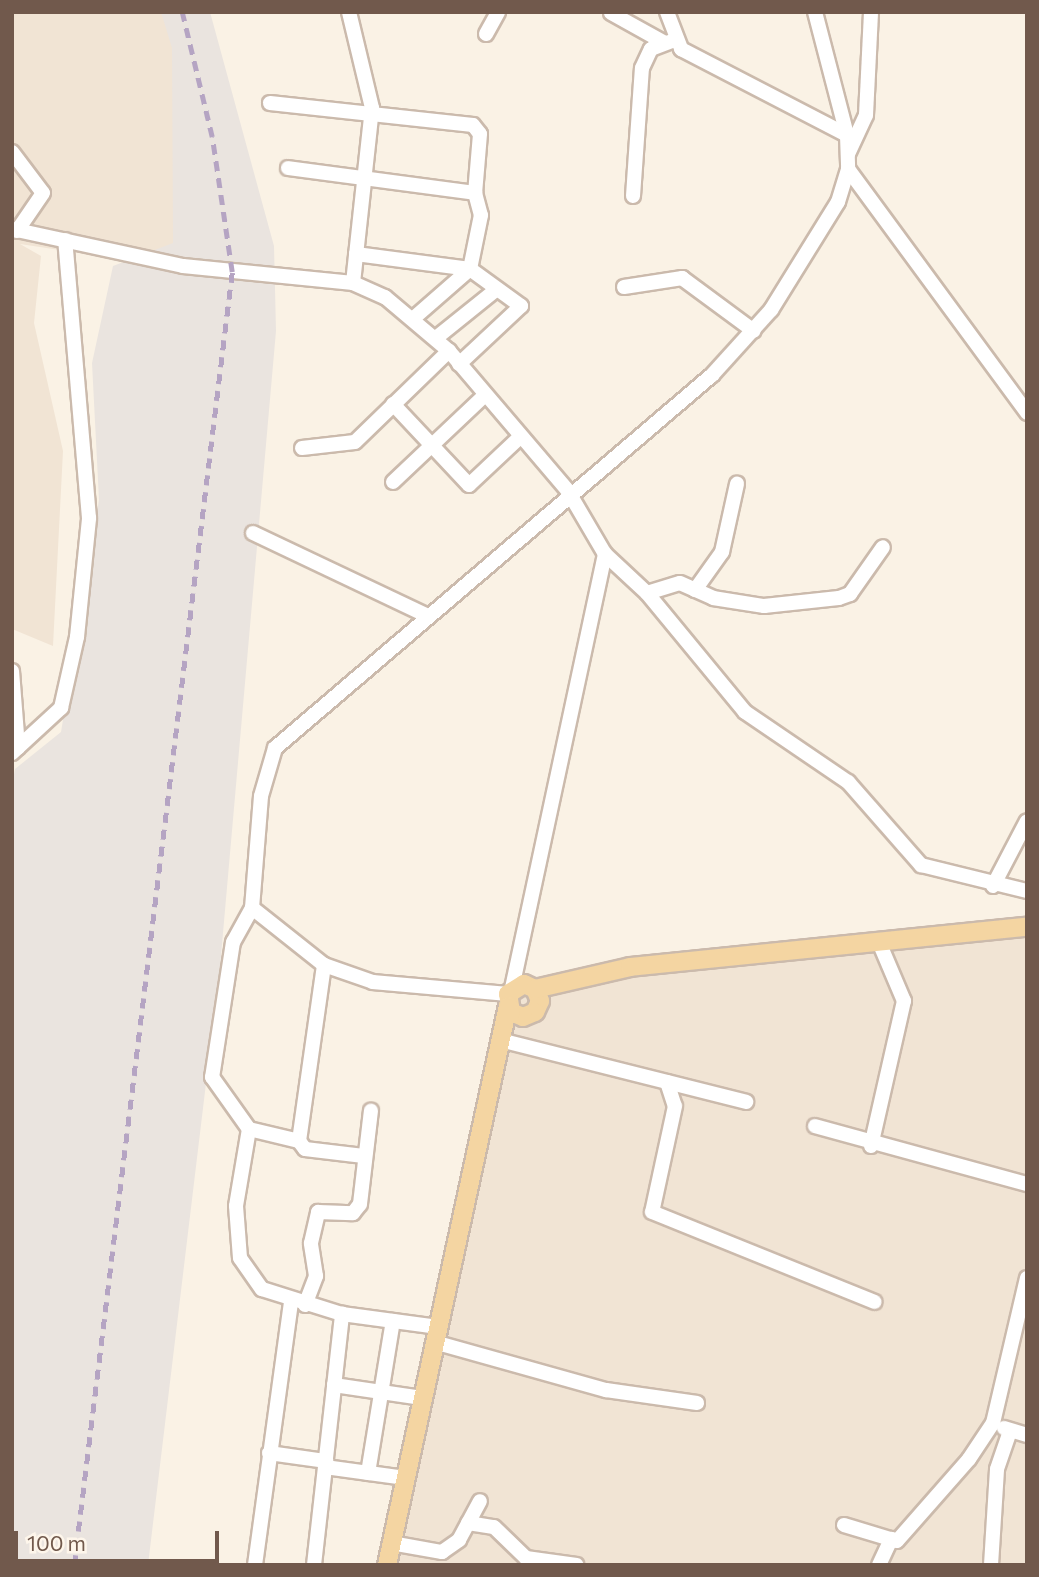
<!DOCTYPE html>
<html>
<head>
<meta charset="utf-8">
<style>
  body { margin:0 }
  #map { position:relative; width:1039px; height:1577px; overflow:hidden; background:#faf2e5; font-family:Commissioner,sans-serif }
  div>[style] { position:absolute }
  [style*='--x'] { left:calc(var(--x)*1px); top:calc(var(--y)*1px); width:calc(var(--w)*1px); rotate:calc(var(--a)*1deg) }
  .residential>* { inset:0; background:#f1e4d4 }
  .industrial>* { inset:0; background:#eae4df }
  .roads { filter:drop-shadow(2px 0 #cbbaac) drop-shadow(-2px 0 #cbbaac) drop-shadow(0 2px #cbbaac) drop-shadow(0 -2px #cbbaac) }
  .minor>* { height:14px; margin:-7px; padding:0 7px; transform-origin:7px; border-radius:7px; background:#fff }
  .major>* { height:18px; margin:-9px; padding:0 9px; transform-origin:9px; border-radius:9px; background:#f4d5a2 }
  .rail>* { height:4.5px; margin-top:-2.25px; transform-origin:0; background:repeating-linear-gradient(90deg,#b5a4c3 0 10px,transparent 0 17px) }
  span { translate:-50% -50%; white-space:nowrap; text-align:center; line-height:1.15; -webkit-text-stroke:5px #fef6eb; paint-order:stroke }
  .frame { position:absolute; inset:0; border:14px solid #71594c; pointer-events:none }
  .scale { position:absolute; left:14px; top:1531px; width:205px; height:32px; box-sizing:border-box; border:4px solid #71594c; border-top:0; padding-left:9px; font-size:21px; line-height:24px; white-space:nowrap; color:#71594c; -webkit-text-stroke:5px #fef6eb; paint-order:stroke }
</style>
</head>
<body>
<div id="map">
  <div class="residential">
    <div style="clip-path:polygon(12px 12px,200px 12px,266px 281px,20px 244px,41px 256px,34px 323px,63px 451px,53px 646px,12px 629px)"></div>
    <div style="clip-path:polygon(1027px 926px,1027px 1565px,397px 1565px,516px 984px)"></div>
  </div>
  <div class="industrial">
    <div style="clip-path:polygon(161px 12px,210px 12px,274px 246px,276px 331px,220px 967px,148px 1565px,12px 1565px,12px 785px,15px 769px,61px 732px,99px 500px,92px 363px,113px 266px,173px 243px,172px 48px)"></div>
  </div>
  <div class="roads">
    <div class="minor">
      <div style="--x:349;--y:12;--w:99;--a:76.5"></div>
      <div style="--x:372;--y:108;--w:176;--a:96.2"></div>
      <div style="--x:667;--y:12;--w:40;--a:69"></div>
      <div style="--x:681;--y:49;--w:187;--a:27.4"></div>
      <div style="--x:815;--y:12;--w:127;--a:75.4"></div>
      <div style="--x:847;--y:135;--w:34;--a:88"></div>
      <div style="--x:848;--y:169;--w:303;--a:53.7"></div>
      <div style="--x:611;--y:13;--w:60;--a:29.1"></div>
      <div style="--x:486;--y:34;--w:25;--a:-61"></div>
      <div style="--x:270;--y:103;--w:204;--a:6.2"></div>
      <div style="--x:473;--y:125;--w:11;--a:52"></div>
      <div style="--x:480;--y:134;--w:59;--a:94.8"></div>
      <div style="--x:475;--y:193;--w:23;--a:75"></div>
      <div style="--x:481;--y:215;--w:55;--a:101.5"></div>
      <div style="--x:470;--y:269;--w:73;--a:138.9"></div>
      <div style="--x:12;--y:152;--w:51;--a:52.9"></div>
      <div style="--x:43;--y:193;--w:46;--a:124.4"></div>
      <div style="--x:848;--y:154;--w:43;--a:-65.2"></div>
      <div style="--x:866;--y:115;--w:103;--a:-87.2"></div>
      <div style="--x:288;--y:168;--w:189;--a:7.6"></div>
      <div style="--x:633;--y:196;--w:128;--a:-86"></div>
      <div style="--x:642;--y:68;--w:21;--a:-65"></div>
      <div style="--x:651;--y:49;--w:26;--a:-21"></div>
      <div style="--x:12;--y:229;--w:175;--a:12.2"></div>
      <div style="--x:183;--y:266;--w:171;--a:5.7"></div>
      <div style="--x:353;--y:283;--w:35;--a:24"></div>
      <div style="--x:385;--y:297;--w:84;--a:40.2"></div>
      <div style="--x:449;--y:351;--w:184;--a:49.6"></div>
      <div style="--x:568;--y:491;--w:73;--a:59.6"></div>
      <div style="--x:605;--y:554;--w:57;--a:42.9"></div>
      <div style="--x:647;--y:593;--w:154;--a:50.5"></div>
      <div style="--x:745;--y:712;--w:125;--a:34.2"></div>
      <div style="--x:848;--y:782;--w:111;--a:48.7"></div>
      <div style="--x:921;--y:865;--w:109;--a:13.8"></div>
      <div style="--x:356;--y:254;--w:115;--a:7.5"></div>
      <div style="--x:470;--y:269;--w:63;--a:36"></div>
      <div style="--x:521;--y:306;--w:85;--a:136.9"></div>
      <div style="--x:624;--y:287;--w:59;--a:-8.8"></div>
      <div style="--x:682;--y:278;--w:89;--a:36.4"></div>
      <div style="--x:436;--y:338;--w:78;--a:-38.8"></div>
      <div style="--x:393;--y:404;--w:111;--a:46.8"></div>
      <div style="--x:469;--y:485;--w:71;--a:-43.3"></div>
      <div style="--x:302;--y:448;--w:53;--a:-6.5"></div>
      <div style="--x:355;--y:442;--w:131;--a:-44.1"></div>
      <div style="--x:393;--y:482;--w:127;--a:-43.4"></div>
      <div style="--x:253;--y:533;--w:191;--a:25.4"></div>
      <div style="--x:695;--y:590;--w:47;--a:-54.6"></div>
      <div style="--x:722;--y:552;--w:70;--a:-77.6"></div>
      <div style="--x:647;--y:593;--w:34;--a:-17"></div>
      <div style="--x:680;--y:583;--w:36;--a:24"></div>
      <div style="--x:713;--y:598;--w:52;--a:8.9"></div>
      <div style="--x:764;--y:606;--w:75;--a:-6.1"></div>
      <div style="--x:839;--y:598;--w:12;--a:-20"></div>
      <div style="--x:850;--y:594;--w:57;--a:-54.9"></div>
      <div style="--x:12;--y:671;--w:77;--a:85.5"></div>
      <div style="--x:12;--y:753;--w:67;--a:-42.6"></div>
      <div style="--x:61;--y:708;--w:73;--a:-77.3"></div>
      <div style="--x:77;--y:637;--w:120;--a:-84.2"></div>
      <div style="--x:89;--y:518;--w:279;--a:-94.9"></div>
      <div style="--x:993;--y:886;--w:73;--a:-62.4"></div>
      <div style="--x:252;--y:908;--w:39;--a:119"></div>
      <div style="--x:233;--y:942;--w:137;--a:98.8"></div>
      <div style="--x:212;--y:1077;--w:64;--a:54.6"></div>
      <div style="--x:249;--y:1129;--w:51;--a:13.5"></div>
      <div style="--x:299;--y:1141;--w:10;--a:53"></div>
      <div style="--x:305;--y:1149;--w:59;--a:6.8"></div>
      <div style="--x:512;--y:988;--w:444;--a:-77.9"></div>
      <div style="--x:508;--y:994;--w:136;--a:-174.9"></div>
      <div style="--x:373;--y:982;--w:52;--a:-160.9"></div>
      <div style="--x:324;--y:965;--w:92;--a:-141.6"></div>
      <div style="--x:252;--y:908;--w:112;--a:-85.4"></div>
      <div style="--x:261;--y:796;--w:50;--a:-73.7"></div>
      <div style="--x:275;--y:748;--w:575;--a:-40.48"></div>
      <div style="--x:712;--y:375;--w:88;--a:-47.8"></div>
      <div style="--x:771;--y:310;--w:127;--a:-58.2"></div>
      <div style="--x:838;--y:202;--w:34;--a:-73"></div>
      <div style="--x:500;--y:1040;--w:254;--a:14.1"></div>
      <div style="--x:667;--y:1082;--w:25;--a:72"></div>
      <div style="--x:675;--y:1106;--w:108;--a:102.2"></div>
      <div style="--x:652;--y:1212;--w:240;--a:22"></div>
      <div style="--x:815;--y:1126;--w:220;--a:15.3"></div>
      <div style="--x:249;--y:1129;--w:78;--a:99.6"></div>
      <div style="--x:236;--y:1206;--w:52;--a:85.6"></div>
      <div style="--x:240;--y:1258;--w:38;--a:55"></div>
      <div style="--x:262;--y:1289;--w:84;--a:17.4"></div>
      <div style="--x:342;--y:1314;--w:97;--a:7.7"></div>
      <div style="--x:299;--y:1141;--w:178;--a:-81.9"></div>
      <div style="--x:871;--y:1146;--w:149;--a:-77.2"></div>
      <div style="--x:904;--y:1001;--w:64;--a:-113"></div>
      <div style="--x:305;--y:1305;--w:31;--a:-69"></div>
      <div style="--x:316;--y:1276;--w:33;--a:-99"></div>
      <div style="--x:311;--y:1243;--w:32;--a:-77"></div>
      <div style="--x:318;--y:1212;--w:35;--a:2"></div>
      <div style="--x:353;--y:1213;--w:11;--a:-52"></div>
      <div style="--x:360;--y:1204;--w:94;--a:-83.3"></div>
      <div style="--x:434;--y:1342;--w:179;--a:15.6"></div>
      <div style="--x:606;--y:1390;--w:92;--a:8.1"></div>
      <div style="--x:334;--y:1385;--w:89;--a:8.4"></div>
      <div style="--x:1004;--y:1428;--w:24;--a:17"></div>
      <div style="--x:269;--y:1453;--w:58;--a:8"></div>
      <div style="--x:325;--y:1467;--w:81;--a:7.8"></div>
      <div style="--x:368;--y:1473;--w:154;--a:-80.7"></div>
      <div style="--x:468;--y:1523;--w:26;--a:9"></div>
      <div style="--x:494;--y:1527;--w:45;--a:44.1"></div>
      <div style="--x:526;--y:1558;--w:51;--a:7.8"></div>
      <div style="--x:844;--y:1525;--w:55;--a:16.8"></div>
      <div style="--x:897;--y:1541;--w:109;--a:-48.7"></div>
      <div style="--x:969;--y:1459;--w:43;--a:-56.3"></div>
      <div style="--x:993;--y:1423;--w:149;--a:-76.8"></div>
      <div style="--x:391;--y:1543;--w:52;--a:10"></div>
      <div style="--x:442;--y:1552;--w:21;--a:-35"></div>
      <div style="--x:459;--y:1540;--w:44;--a:-61.7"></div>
      <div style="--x:255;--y:1565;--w:265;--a:-82.2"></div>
      <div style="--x:314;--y:1565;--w:253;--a:-83.6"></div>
      <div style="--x:879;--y:1565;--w:29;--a:-65"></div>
      <div style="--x:991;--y:1565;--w:96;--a:-86.4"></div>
      <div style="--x:997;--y:1469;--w:40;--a:-71.1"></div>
    </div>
    <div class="major">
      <div style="--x:535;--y:989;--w:13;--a:67"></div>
      <div style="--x:540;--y:1001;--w:12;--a:114"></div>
      <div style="--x:535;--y:1012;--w:13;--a:157"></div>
      <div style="--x:523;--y:1017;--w:13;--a:-157"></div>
      <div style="--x:511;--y:1012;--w:18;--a:-99"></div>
      <div style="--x:508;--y:994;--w:19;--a:-32"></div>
      <div style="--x:524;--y:984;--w:12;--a:24"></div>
      <div style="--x:535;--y:989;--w:98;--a:-13"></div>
      <div style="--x:630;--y:967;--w:399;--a:-5.8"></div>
      <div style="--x:387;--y:1565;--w:572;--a:-77.79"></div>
    </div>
  </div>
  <div class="rail">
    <div style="--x:74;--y:1565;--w:1303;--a:-83.03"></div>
    <div style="--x:232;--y:272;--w:136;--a:-98.4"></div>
    <div style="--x:212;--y:137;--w:129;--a:-103.5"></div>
  </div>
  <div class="frame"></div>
  <div class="scale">100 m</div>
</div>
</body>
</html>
